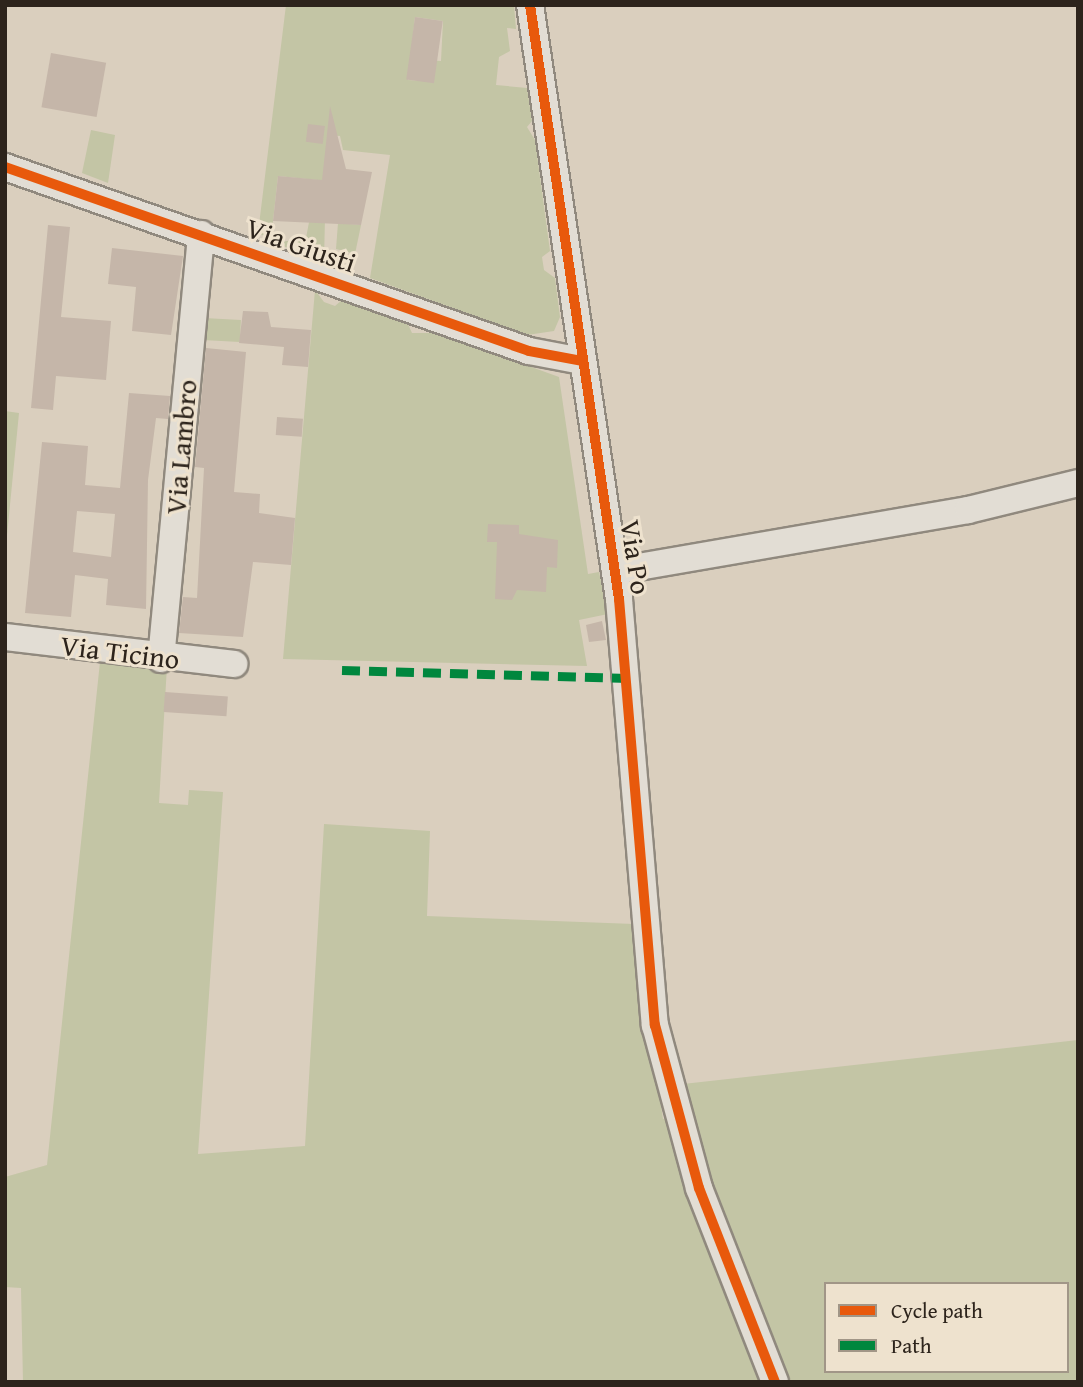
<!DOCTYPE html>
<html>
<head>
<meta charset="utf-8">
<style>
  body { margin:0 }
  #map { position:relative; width:1083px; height:1387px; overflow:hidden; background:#dacfbe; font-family:"Gentium Book Plus",serif }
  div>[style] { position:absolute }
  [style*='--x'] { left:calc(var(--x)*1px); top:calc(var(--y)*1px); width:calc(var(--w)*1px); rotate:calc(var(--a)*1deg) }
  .green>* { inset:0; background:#c3c5a5; transform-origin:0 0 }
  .building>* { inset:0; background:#c5b6a9; transform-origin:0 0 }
  .roads { filter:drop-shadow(2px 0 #90897e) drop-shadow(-2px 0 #90897e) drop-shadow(0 2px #90897e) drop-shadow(0 -2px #90897e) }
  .minor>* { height:26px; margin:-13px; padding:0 13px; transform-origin:13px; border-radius:13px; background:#e2ddd4 }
  .quiet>* { height:9px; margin-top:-4.5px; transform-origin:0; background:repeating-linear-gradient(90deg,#00873e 0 18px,transparent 0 27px) }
  .cycleway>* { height:10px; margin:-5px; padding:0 5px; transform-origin:5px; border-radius:5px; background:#e8590c }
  span { translate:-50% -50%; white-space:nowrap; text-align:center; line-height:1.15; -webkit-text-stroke:6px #eee2ce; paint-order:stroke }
  .street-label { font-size:28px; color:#2d241c }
  .frame { position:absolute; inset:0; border:7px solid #2d241c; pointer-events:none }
  .legend { position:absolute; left:824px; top:1282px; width:245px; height:91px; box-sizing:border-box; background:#eee2ce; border:2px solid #a19687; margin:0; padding:9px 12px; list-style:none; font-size:21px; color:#2d241c }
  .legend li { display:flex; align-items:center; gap:14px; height:35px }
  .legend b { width:35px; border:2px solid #a19687 }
</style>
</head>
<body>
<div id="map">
  <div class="green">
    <div style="clip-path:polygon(evenodd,286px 5px,514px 5px,516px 29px,507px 28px,510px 51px,499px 57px,496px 85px,527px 88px,532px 121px,527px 127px,535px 140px,550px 251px,542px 257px,544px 270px,555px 278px,560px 317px,554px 331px,527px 335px,370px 278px,390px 155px,343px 150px,340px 136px,327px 135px,324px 260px,274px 243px,306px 238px,317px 180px,278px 176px,271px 239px,258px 233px,286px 5px,415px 17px,443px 21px,441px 61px,424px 60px,422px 81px,408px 80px,415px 17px)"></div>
    <div style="clip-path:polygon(91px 130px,115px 135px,108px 183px,82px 173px)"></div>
    <div style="clip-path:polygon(338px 223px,361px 225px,355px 254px,336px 249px)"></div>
    <div style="clip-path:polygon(315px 290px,324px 302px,335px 306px,343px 299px,407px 322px,412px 333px,437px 333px,559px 377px,588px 574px,599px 572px,608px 614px,579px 620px,587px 666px,283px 659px)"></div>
    <div style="left:204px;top:318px;width:37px;height:22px;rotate:3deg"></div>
    <div style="clip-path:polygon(5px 411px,19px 413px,5px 556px)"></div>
    <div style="clip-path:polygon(evenodd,100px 662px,167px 666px,159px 803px,188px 805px,189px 790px,223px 792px,198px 1154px,305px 1146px,324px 824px,430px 831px,427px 916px,634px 924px,663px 1119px,680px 1117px,674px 1085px,1078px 1040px,1078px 1382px,23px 1382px,21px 1288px,5px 1287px,5px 1177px,47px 1165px,100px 662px,826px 1284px,1067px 1284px,1067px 1371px,826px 1371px,826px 1284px)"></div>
  </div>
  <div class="building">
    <div style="left:415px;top:17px;width:28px;height:63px;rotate:8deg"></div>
    <div style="left:51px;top:53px;width:56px;height:55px;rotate:10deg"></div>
    <div style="clip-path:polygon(330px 106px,346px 169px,372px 172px,361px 225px,273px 221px,278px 176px,322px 180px)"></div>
    <div style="left:308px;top:124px;width:17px;height:18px;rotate:7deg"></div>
    <div style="clip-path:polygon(48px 225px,70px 227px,61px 317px,111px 321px,106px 380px,56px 376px,53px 410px,31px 408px)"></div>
    <div style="clip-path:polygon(112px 248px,183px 256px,171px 335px,132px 331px,136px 287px,108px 284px)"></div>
    <div style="clip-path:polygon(243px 311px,268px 312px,271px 327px,311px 330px,308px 367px,282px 365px,284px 347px,239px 343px)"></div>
    <div style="clip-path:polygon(206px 348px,246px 352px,234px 492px,260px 494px,259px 513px,295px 518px,291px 565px,253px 562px,243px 637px,179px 633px,183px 597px,197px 598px,204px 468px,195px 467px)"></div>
    <div style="clip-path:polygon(evenodd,129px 393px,170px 396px,168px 419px,156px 418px,148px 480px,146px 609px,106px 605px,108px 579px,75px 575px,71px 617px,25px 613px,42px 442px,88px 446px,85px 485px,120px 488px,129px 393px,77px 511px,115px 514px,111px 557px,73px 552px,77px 511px)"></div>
    <div style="left:277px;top:417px;width:26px;height:18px;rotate:4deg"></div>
    <div style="clip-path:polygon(488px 524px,519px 525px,519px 534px,558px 540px,557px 568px,547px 567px,546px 592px,517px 590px,512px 600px,495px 599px,497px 542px,487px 542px)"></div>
    <div style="clip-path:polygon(602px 621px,606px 640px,589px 642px,586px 625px)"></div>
    <div style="left:165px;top:692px;width:63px;height:20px;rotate:4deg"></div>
  </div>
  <div class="roads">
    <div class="minor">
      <div style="--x:530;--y:5;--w:601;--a:81.48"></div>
      <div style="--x:619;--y:599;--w:428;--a:85.2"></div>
      <div style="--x:655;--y:1025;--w:169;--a:74.9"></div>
      <div style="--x:699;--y:1188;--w:208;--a:68.6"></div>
      <div style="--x:5;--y:167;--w:555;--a:19.35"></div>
      <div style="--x:529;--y:351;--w:54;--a:10.7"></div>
      <div style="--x:615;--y:571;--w:358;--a:-9.8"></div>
      <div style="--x:968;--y:510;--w:113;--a:-13.8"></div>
      <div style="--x:5;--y:637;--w:231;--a:6.7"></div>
      <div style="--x:161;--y:659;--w:427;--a:-84.6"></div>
    </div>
  </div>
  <div class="quiet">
    <div style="--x:342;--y:670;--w:287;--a:1.6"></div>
  </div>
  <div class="cycleway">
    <div style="--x:530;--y:5;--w:601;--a:81.48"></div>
    <div style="--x:619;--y:599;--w:428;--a:85.2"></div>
    <div style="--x:655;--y:1025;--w:169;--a:74.9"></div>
    <div style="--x:699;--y:1188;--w:208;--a:68.6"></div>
    <div style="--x:5;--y:167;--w:555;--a:19.35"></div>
    <div style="--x:529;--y:351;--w:54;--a:10.7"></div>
  </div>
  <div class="street-label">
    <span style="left:301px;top:245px;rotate:19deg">Via Giusti</span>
    <span style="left:181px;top:447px;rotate:-85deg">Via Lambro</span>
    <span style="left:636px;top:557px;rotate:81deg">Via Po</span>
    <span style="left:120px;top:652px;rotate:7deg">Via Ticino</span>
  </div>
  <div class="frame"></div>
  <ul class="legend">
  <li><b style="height:9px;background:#e8590c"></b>Cycle path</li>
  <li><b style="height:9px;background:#00873e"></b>Path</li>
  </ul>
</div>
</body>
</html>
